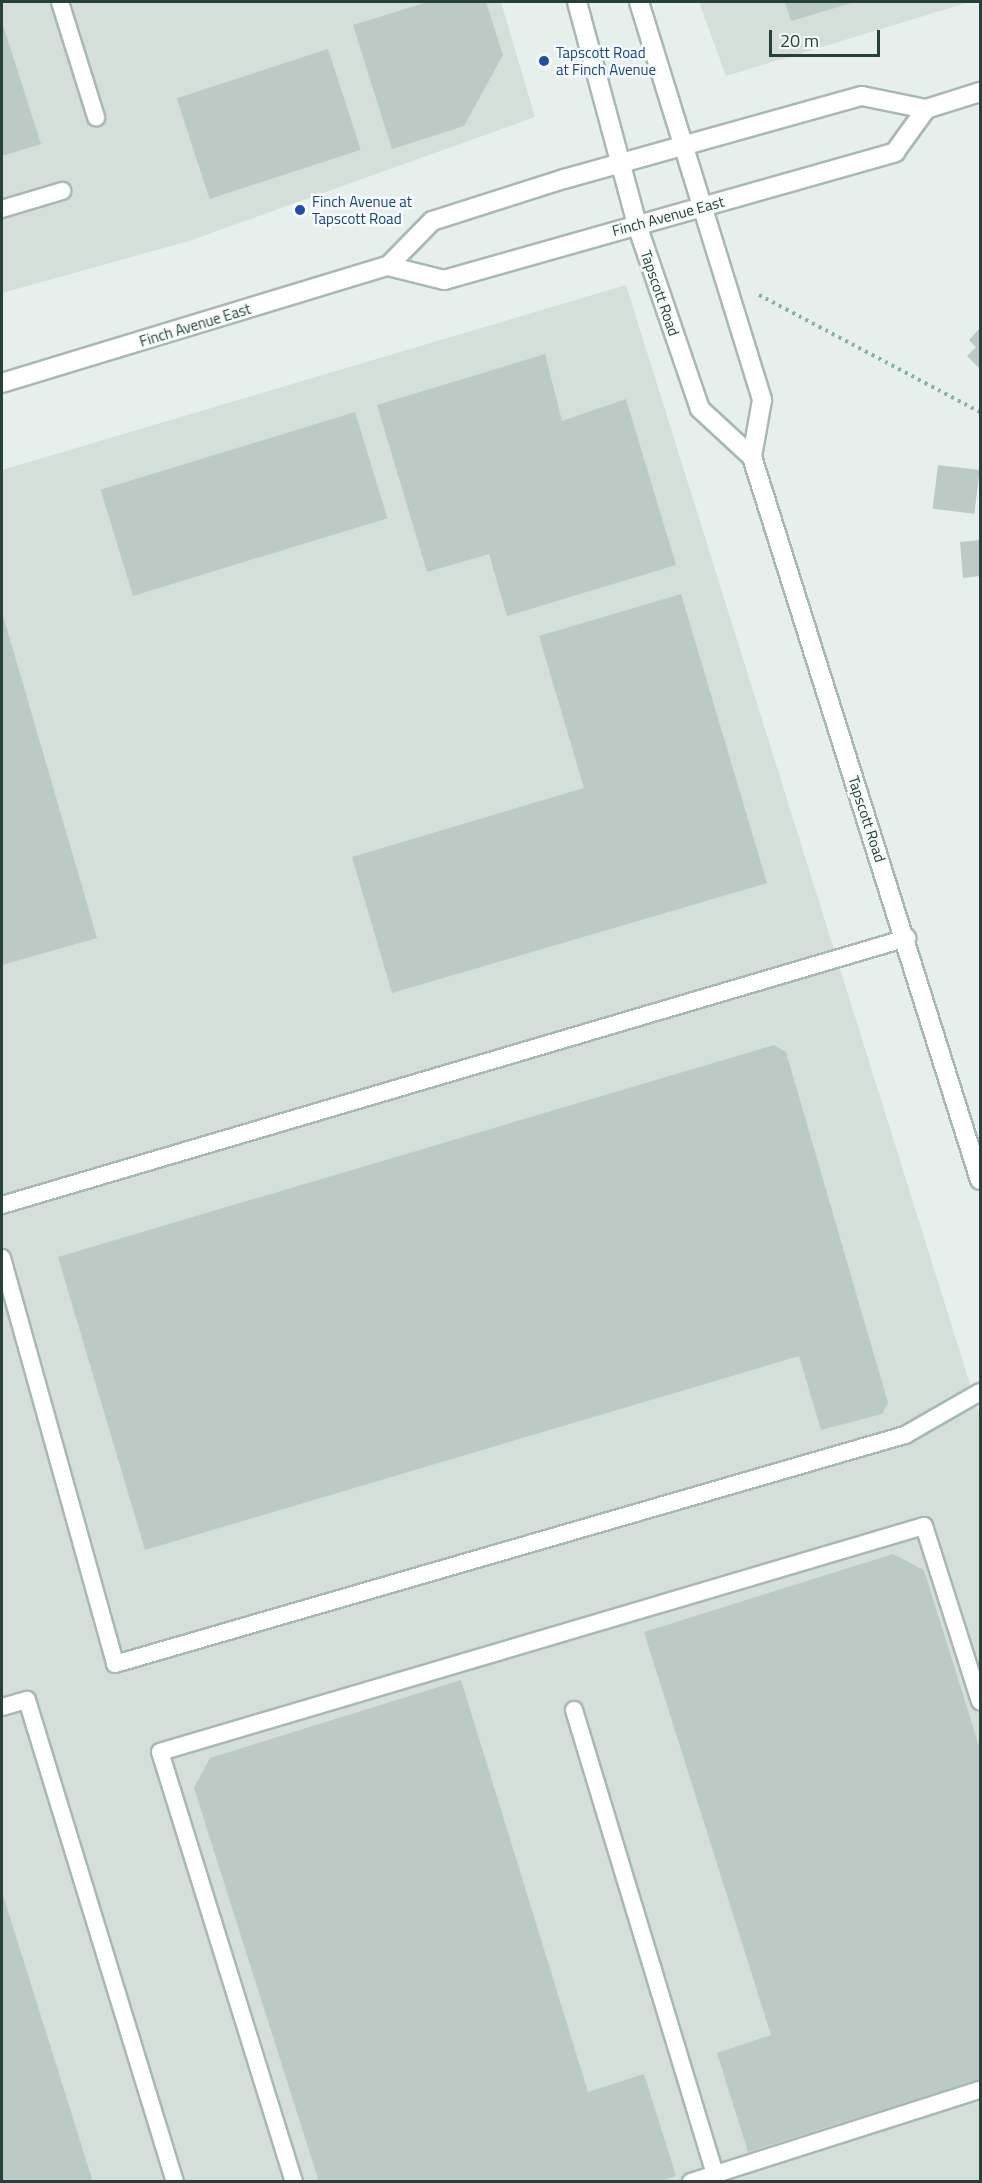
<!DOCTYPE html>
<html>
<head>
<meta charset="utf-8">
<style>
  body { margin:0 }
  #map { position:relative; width:982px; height:2183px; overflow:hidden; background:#e6efeb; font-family:"Titillium Web",sans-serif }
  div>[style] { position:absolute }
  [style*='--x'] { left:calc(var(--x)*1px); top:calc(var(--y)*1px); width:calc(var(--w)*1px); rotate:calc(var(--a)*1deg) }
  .built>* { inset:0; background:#d4dfda }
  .building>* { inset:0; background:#bbcac4; transform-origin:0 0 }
  .path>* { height:4px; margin-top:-2px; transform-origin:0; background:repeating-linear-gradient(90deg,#86b3a5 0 3px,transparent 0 7.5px) }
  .roads { filter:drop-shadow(2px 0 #a8b8b2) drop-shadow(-2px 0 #a8b8b2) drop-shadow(0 2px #a8b8b2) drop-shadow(0 -2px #a8b8b2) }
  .lane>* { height:16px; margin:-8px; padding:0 8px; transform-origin:8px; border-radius:8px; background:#fff }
  .secondary>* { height:18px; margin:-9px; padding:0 9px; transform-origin:9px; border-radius:9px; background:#fff }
  .dots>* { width:16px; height:16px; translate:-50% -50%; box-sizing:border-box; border:3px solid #f7fbf9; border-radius:50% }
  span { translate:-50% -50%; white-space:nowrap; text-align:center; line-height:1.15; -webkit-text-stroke:5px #f7fbf9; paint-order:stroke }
  .transit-label { font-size:15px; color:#164399 }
  .left { translate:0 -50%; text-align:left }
  .street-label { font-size:15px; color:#24423a }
  .frame { position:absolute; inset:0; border:3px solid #24423a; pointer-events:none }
  .scale { position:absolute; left:769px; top:30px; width:111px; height:27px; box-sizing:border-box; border:3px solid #24423a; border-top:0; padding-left:8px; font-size:18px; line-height:21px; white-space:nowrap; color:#24423a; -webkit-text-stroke:4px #f7fbf9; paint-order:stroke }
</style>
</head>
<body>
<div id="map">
  <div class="built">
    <div style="clip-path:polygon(2px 2px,501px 2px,535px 117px,189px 241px,2px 293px)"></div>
    <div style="clip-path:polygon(699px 2px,970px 2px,726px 76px)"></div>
    <div style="clip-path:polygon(626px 285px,980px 1416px,980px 2181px,2px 2182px,2px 470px)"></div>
  </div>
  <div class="building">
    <div style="clip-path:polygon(428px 2px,486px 2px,503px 55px,464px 126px,392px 149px,353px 25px)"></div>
    <div style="clip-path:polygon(785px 2px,855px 2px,791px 21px)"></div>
    <div style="clip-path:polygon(2px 22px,41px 144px,2px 156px)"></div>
    <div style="left:328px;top:49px;width:106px;height:159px;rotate:72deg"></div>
    <div style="clip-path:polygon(980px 328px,980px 369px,967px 356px,976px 347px,969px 340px)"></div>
    <div style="clip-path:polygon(545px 354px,562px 421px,626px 399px,676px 565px,507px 616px,489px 554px,427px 572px,377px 405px)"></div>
    <div style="left:355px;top:412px;width:111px;height:266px;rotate:73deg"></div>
    <div style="left:938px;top:465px;width:42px;height:44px;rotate:7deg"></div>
    <div style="clip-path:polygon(980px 540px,980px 576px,963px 578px,960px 542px)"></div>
    <div style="clip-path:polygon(681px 594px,767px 883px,392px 993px,352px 857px,584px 788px,539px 636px)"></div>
    <div style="clip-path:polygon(2px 612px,97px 938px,2px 965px)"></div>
    <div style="clip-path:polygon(774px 1045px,786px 1052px,888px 1403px,882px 1414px,821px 1430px,799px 1356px,145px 1550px,58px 1257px)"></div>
    <div style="clip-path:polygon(893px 1554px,924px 1570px,980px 1749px,980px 2079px,748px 2152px,717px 2053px,771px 2035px,644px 1632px)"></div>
    <div style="clip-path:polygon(461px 1680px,588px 2092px,644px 2074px,676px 2176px,657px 2182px,319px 2182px,194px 1788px,210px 1758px)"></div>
    <div style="clip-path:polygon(2px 1892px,93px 2182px,2px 2182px)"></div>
  </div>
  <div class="path">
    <div style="--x:759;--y:295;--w:250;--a:27.9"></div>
  </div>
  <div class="roads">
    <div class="lane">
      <div style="--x:60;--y:2;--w:121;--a:72.6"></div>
      <div style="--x:2;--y:209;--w:63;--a:-16.7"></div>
      <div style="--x:2;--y:1205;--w:944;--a:-16.44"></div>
      <div style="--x:2;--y:1258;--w:421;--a:74.4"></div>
      <div style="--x:115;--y:1664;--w:823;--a:-16.17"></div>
      <div style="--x:905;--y:1435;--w:86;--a:-29.8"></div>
      <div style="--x:2;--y:1707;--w:26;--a:-16"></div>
      <div style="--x:27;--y:1700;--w:504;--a:72.93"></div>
      <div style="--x:574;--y:1710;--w:493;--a:73.1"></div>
      <div style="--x:294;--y:2182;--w:450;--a:-107.3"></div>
      <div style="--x:160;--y:1752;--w:797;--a:-16.48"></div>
      <div style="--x:924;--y:1526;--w:184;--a:72.3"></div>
      <div style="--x:691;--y:2182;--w:303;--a:-17.7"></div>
    </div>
    <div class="secondary">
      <div style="--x:577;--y:2;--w:231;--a:74.9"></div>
      <div style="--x:637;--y:225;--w:194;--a:71.1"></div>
      <div style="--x:700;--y:409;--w:71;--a:42.7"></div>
      <div style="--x:639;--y:2;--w:417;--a:72.8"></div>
      <div style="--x:762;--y:400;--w:58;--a:100"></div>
      <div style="--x:752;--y:457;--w:758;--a:72.5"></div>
      <div style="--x:388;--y:266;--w:58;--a:14"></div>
      <div style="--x:444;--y:280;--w:469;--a:-15.8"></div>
      <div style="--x:895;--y:152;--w:53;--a:-54.2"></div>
      <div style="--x:2;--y:383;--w:403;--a:-16.9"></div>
      <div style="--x:388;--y:266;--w:63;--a:-45.6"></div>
      <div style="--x:432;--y:221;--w:139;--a:-17.7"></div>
      <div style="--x:564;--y:179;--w:309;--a:-15.6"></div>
      <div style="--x:862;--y:96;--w:65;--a:11.5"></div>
      <div style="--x:926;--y:109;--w:57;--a:-17.5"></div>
    </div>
  </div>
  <div class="dots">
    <div style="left:544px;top:61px;background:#1a4fb4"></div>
    <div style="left:300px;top:210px;background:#1a4fb4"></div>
  </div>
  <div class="transit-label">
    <span class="left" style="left:556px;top:61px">Tapscott Road<br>at Finch Avenue</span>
    <span class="left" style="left:312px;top:210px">Finch Avenue at<br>Tapscott Road</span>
  </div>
  <div class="street-label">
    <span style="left:668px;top:216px;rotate:-15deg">Finch Avenue East</span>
    <span style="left:660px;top:293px;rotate:71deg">Tapscott Road</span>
    <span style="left:195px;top:325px;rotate:-17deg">Finch Avenue East</span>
    <span style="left:867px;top:819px;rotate:72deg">Tapscott Road</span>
  </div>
  <div class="frame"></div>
  <div class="scale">20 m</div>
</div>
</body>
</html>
